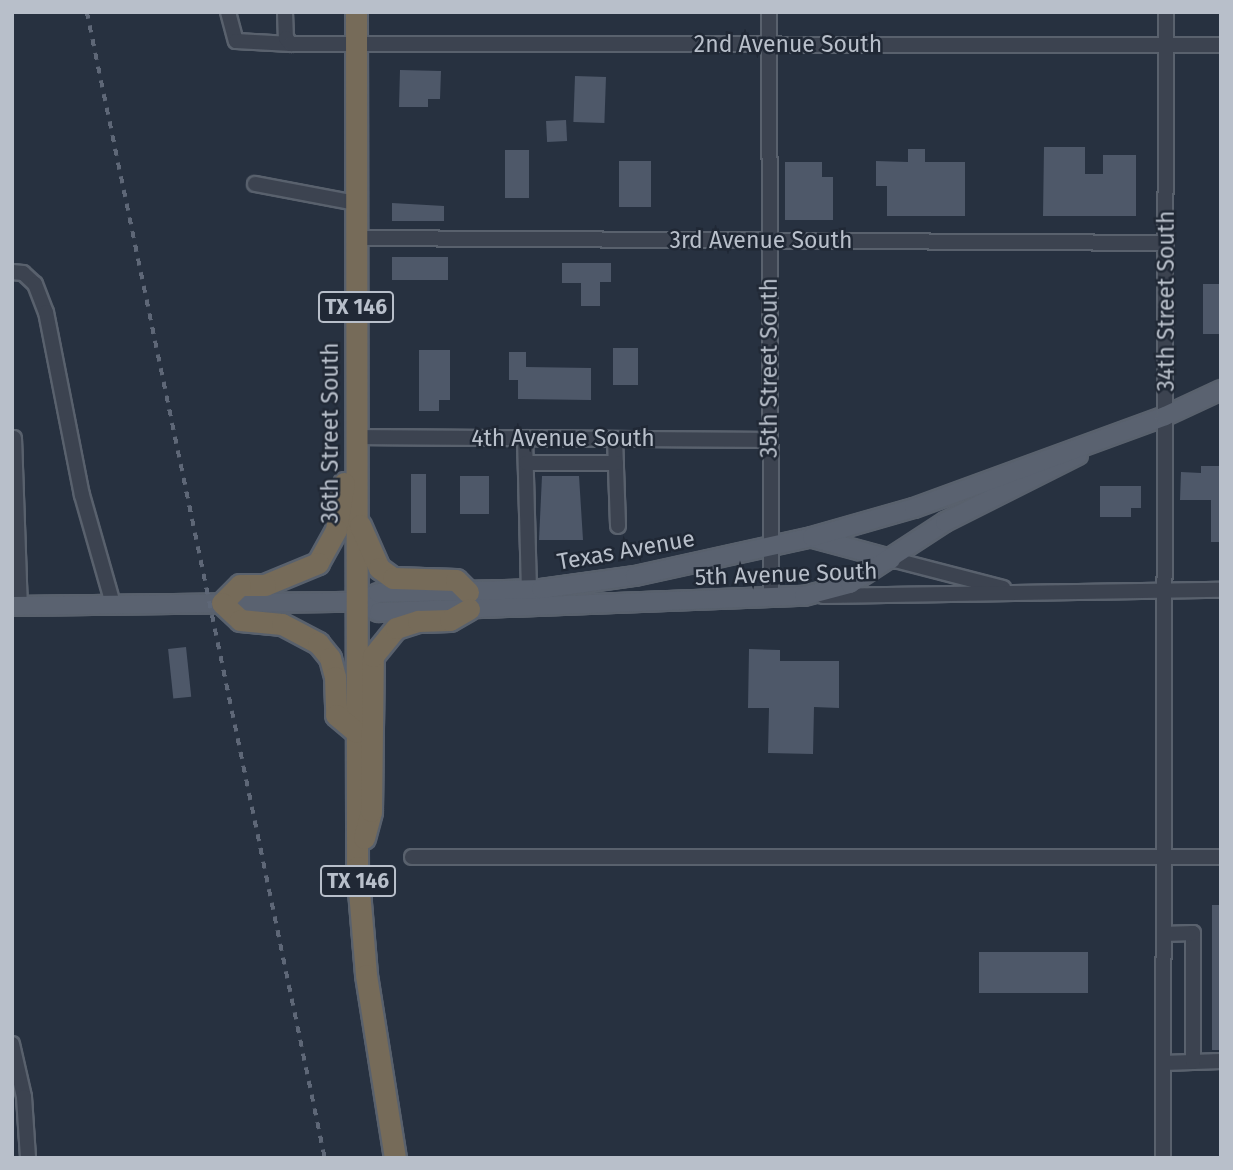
<!DOCTYPE html>
<html>
<head>
<meta charset="utf-8">
<style>
  body { margin:0 }
  #map { position:relative; width:1233px; height:1170px; overflow:hidden; background:#273140; font-family:"Fira Sans",sans-serif }
  div>[style] { position:absolute }
  [style*='--x'] { left:calc(var(--x)*1px); top:calc(var(--y)*1px); width:calc(var(--w)*1px); rotate:calc(var(--a)*1deg) }
  .building>* { inset:0; background:#4e5869; transform-origin:0 0 }
  .roads { filter:drop-shadow(2px 0 #59616d) drop-shadow(-2px 0 #59616d) drop-shadow(0 2px #59616d) drop-shadow(0 -2px #59616d) }
  .minor>* { height:14px; margin:-7px; padding:0 7px; transform-origin:7px; border-radius:7px; background:#3c4350 }
  .major>* { height:18px; margin:-9px; padding:0 9px; transform-origin:9px; border-radius:9px; background:#5a6270 }
  .highway>* { height:21px; margin:-10.5px; padding:0 10.5px; transform-origin:10.5px; border-radius:10.5px; background:#766b59 }
  .rail>* { height:3.5px; margin-top:-1.75px; transform-origin:0; background:repeating-linear-gradient(90deg,#5e6777 0 7px,transparent 0 14px) }
  span { translate:-50% -50%; white-space:nowrap; text-align:center; line-height:1.15; -webkit-text-stroke:5px #202835; paint-order:stroke }
  .shield-label span { padding:2px 5px; background:#202835; border:2px solid; border-radius:5px; -webkit-text-stroke-width:0 }
  .shield-label { font-size:21px; color:#b8bfca; font-weight:700 }
  .street-label { font-size:23px; color:#b8bfca }
  .frame { position:absolute; inset:0; border:14px solid #b8bfca; pointer-events:none }
</style>
</head>
<body>
<div id="map">
  <div class="building">
    <div style="clip-path:polygon(400px 70px,441px 71px,440px 99px,428px 99px,428px 107px,399px 107px)"></div>
    <div style="left:575px;top:76px;width:31px;height:46px;rotate:2deg"></div>
    <div style="left:566px;top:120px;width:21px;height:20px;rotate:87deg"></div>
    <div style="clip-path:polygon(1044px 147px,1085px 147px,1085px 174px,1103px 174px,1103px 155px,1136px 155px,1136px 216px,1043px 216px)"></div>
    <div style="clip-path:polygon(908px 149px,925px 149px,925px 162px,965px 162px,965px 216px,887px 216px,887px 186px,876px 186px,876px 161px,908px 162px)"></div>
    <div style="left:505px;top:150px;width:24px;height:48px"></div>
    <div style="left:619px;top:161px;width:32px;height:46px"></div>
    <div style="clip-path:polygon(785px 162px,822px 162px,822px 177px,833px 177px,833px 220px,785px 220px)"></div>
    <div style="clip-path:polygon(392px 203px,444px 206px,444px 221px,392px 221px)"></div>
    <div style="left:392px;top:257px;width:56px;height:23px"></div>
    <div style="clip-path:polygon(562px 263px,611px 263px,611px 282px,600px 282px,600px 306px,581px 306px,581px 283px,562px 283px)"></div>
    <div style="left:1203px;top:284px;width:18px;height:50px"></div>
    <div style="left:613px;top:348px;width:25px;height:37px"></div>
    <div style="clip-path:polygon(419px 350px,450px 350px,450px 400px,439px 400px,439px 411px,419px 411px)"></div>
    <div style="clip-path:polygon(509px 352px,526px 352px,526px 367px,591px 368px,591px 400px,518px 399px,518px 380px,509px 380px)"></div>
    <div style="clip-path:polygon(1201px 466px,1221px 466px,1221px 542px,1211px 542px,1211px 500px,1180px 500px,1181px 472px,1201px 473px)"></div>
    <div style="left:411px;top:474px;width:15px;height:59px"></div>
    <div style="left:460px;top:476px;width:29px;height:38px"></div>
    <div style="clip-path:polygon(542px 476px,579px 476px,583px 540px,539px 540px)"></div>
    <div style="clip-path:polygon(1100px 486px,1141px 486px,1141px 508px,1131px 508px,1131px 517px,1100px 517px)"></div>
    <div style="left:186px;top:647px;width:50px;height:18px;rotate:84deg"></div>
    <div style="clip-path:polygon(749px 649px,780px 650px,780px 661px,839px 661px,839px 708px,814px 707px,813px 754px,768px 753px,769px 708px,748px 708px)"></div>
    <div style="left:1212px;top:905px;width:9px;height:145px"></div>
    <div style="left:979px;top:952px;width:109px;height:41px"></div>
  </div>
  <div class="roads">
    <div class="minor">
      <div style="--x:228;--y:12;--w:30;--a:75"></div>
      <div style="--x:236;--y:41;--w:55;--a:3.1"></div>
      <div style="--x:285;--y:12;--w:26;--a:88"></div>
      <div style="--x:286;--y:38;--w:8;--a:50"></div>
      <div style="--x:291;--y:44;--w:930;--a:0.06"></div>
      <div style="--x:769;--y:12;--w:586;--a:89.8"></div>
      <div style="--x:255;--y:184;--w:103;--a:10.7"></div>
      <div style="--x:356;--y:238;--w:810;--a:0.35"></div>
      <div style="--x:12;--y:272;--w:11;--a:5"></div>
      <div style="--x:23;--y:273;--w:16;--a:43"></div>
      <div style="--x:35;--y:284;--w:30;--a:69"></div>
      <div style="--x:46;--y:312;--w:187;--a:78.9"></div>
      <div style="--x:82;--y:495;--w:113;--a:74.1"></div>
      <div style="--x:357;--y:437;--w:412;--a:0.4"></div>
      <div style="--x:14;--y:438;--w:168;--a:88"></div>
      <div style="--x:525;--y:438;--w:151;--a:88.5"></div>
      <div style="--x:615;--y:439;--w:87;--a:88"></div>
      <div style="--x:526;--y:463;--w:90;--a:0"></div>
      <div style="--x:891;--y:559;--w:116;--a:14.5"></div>
      <div style="--x:823;--y:596;--w:398;--a:-0.9"></div>
      <div style="--x:412;--y:857;--w:809;--a:0"></div>
      <div style="--x:12;--y:1044;--w:54;--a:77.2"></div>
      <div style="--x:24;--y:1097;--w:61;--a:86.2"></div>
      <div style="--x:1193;--y:1062;--w:28;--a:-2"></div>
      <div style="--x:1163;--y:1063;--w:30;--a:-2"></div>
      <div style="--x:1193;--y:1062;--w:129;--a:-90"></div>
      <div style="--x:1193;--y:933;--w:29;--a:178"></div>
      <div style="--x:1163;--y:1158;--w:1146;--a:-89.85"></div>
    </div>
    <div class="major">
      <div style="--x:813;--y:538;--w:81;--a:15.1"></div>
      <div style="--x:355;--y:602;--w:26;--a:23"></div>
      <div style="--x:379;--y:612;--w:425;--a:-2.2"></div>
      <div style="--x:804;--y:596;--w:48;--a:-14.6"></div>
      <div style="--x:850;--y:584;--w:113;--a:-33.1"></div>
      <div style="--x:945;--y:522;--w:149;--a:-26.7"></div>
      <div style="--x:12;--y:606;--w:343;--a:-0.7"></div>
      <div style="--x:355;--y:602;--w:25;--a:-21"></div>
      <div style="--x:378;--y:593;--w:163;--a:-1.4"></div>
      <div style="--x:541;--y:589;--w:95;--a:-7.9"></div>
      <div style="--x:635;--y:576;--w:181;--a:-12.4"></div>
      <div style="--x:812;--y:537;--w:106;--a:-15.9"></div>
      <div style="--x:914;--y:508;--w:267;--a:-20.1"></div>
      <div style="--x:1165;--y:416;--w:62;--a:-24.9"></div>
    </div>
    <div class="highway">
      <div style="--x:356;--y:12;--w:855;--a:89.93"></div>
      <div style="--x:357;--y:867;--w:108;--a:85.2"></div>
      <div style="--x:366;--y:975;--w:185;--a:81"></div>
      <div style="--x:344;--y:483;--w:48;--a:99.7"></div>
      <div style="--x:336;--y:530;--w:38;--a:119"></div>
      <div style="--x:318;--y:563;--w:57;--a:157.5"></div>
      <div style="--x:265;--y:585;--w:25;--a:180"></div>
      <div style="--x:240;--y:585;--w:25;--a:135"></div>
      <div style="--x:222;--y:603;--w:25;--a:43"></div>
      <div style="--x:240;--y:620;--w:42;--a:5.4"></div>
      <div style="--x:282;--y:624;--w:41;--a:27.8"></div>
      <div style="--x:318;--y:643;--w:19;--a:51"></div>
      <div style="--x:330;--y:658;--w:20;--a:75"></div>
      <div style="--x:335;--y:677;--w:38;--a:88"></div>
      <div style="--x:336;--y:715;--w:26;--a:40"></div>
      <div style="--x:360;--y:525;--w:47;--a:66.2"></div>
      <div style="--x:379;--y:568;--w:17;--a:36"></div>
      <div style="--x:393;--y:578;--w:63;--a:1.8"></div>
      <div style="--x:456;--y:580;--w:17;--a:45"></div>
      <div style="--x:364;--y:838;--w:28;--a:-75"></div>
      <div style="--x:371;--y:811;--w:155;--a:-89.3"></div>
      <div style="--x:373;--y:656;--w:36;--a:-51"></div>
      <div style="--x:396;--y:628;--w:23;--a:-18"></div>
      <div style="--x:418;--y:621;--w:32;--a:-2"></div>
      <div style="--x:450;--y:620;--w:22;--a:-30"></div>
    </div>
  </div>
  <div class="rail">
    <div style="--x:87;--y:12;--w:1170;--a:78.27"></div>
  </div>
  <div class="shield-label">
    <span style="left:356px;top:307px">TX 146</span>
    <span style="left:358px;top:881px">TX 146</span>
  </div>
  <div class="street-label">
    <span style="left:788px;top:44px">2nd Avenue South</span>
    <span style="left:761px;top:240px">3rd Avenue South</span>
    <span style="left:1166px;top:301px;rotate:-90deg">34th Street South</span>
    <span style="left:769px;top:368px;rotate:-90deg">35th Street South</span>
    <span style="left:330px;top:433px;rotate:-90deg">36th Street South</span>
    <span style="left:563px;top:438px">4th Avenue South</span>
    <span style="left:626px;top:550px;rotate:-10deg">Texas Avenue</span>
    <span style="left:786px;top:574px;rotate:-2deg">5th Avenue South</span>
  </div>
  <div class="frame"></div>
</div>
</body>
</html>
